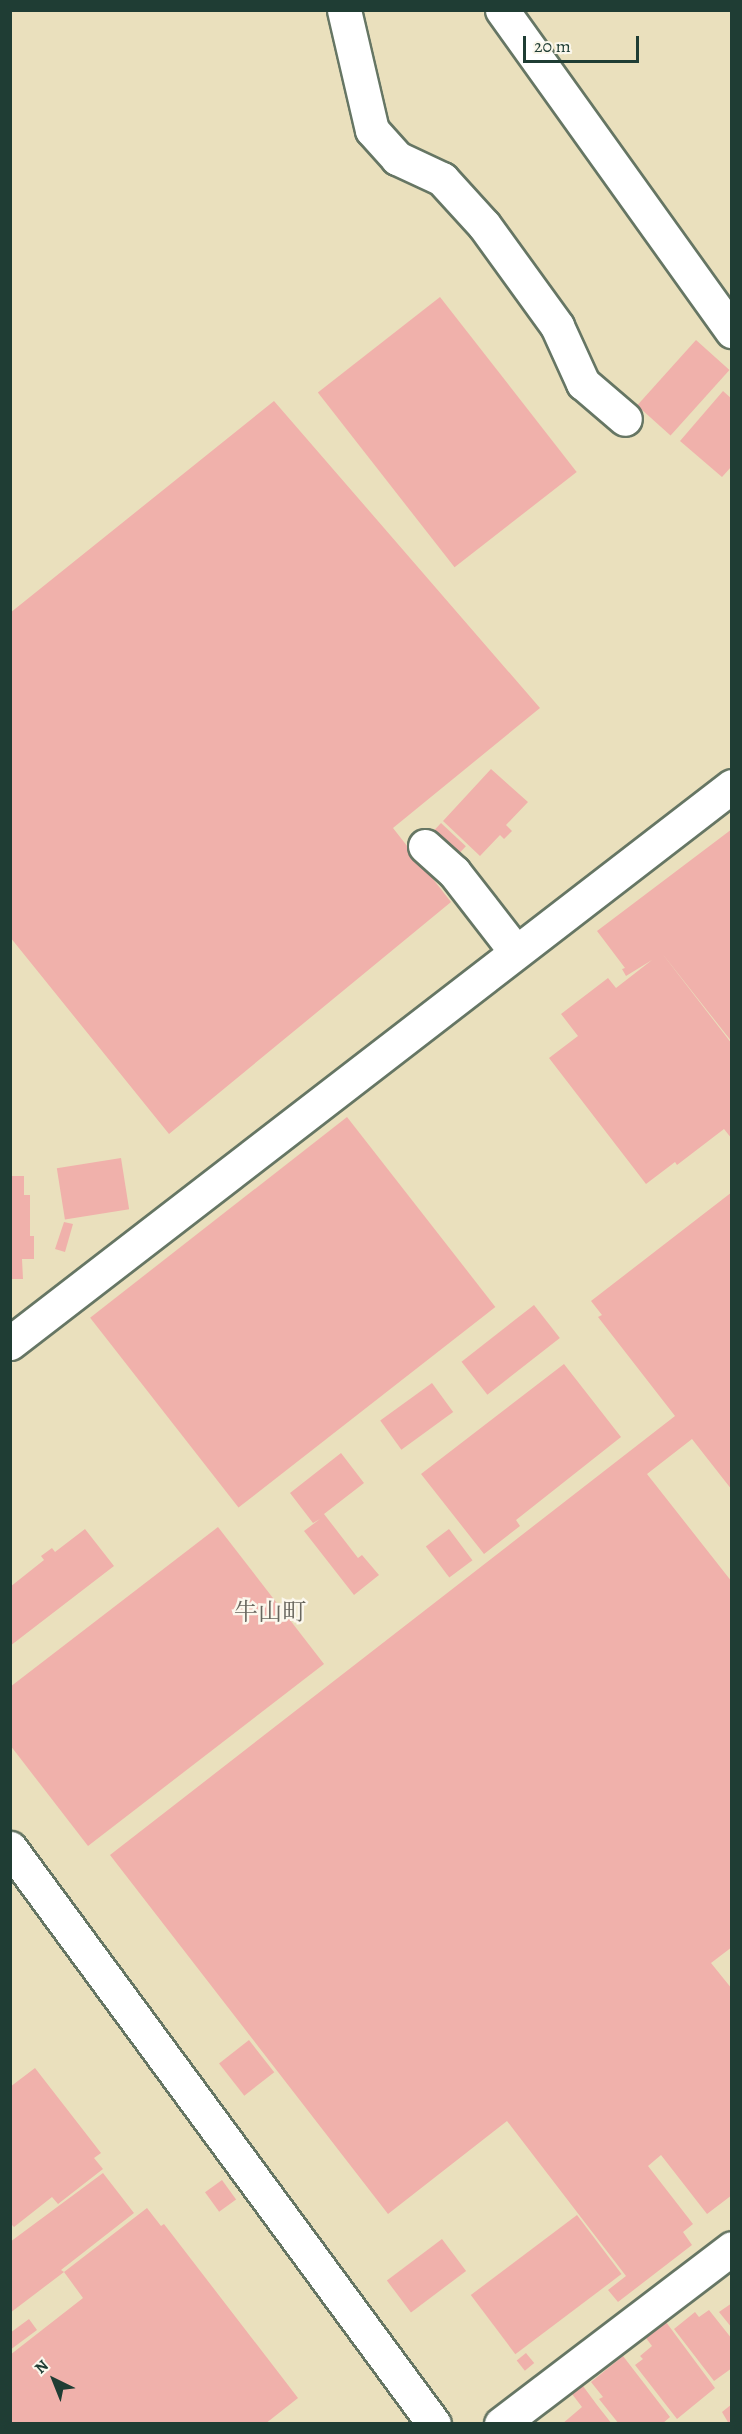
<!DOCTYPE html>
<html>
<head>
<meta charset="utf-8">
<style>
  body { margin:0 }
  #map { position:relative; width:742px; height:2434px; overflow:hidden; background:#eae0bd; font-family:Alegreya,"Noto Serif JP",serif }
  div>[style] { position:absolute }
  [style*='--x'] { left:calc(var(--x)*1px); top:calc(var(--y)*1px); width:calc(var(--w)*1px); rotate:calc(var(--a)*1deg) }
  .building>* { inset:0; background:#f0b1ab; transform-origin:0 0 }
  .roads { filter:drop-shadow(2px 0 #667664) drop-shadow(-2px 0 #667664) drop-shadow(0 2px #667664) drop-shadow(0 -2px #667664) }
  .minor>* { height:33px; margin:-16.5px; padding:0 16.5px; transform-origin:16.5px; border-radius:16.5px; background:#fff }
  span { translate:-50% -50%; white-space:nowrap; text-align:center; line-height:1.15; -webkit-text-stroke:5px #fbf7ec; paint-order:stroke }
  .quarter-label { font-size:24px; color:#68665e }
  .frame { position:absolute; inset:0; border:12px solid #1f3d34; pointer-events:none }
  .north { position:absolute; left:24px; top:2350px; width:60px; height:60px; -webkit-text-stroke:4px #fbf7ec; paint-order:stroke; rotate:317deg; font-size:16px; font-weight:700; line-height:24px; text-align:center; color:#1f3d34 }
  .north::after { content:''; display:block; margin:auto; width:21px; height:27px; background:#1f3d34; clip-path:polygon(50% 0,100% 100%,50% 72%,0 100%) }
  .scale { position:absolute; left:523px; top:36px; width:116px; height:27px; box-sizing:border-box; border:3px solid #1f3d34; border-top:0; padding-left:8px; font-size:18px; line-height:21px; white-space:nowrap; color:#1f3d34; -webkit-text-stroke:4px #fbf7ec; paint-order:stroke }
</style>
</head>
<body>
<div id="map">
  <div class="building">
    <div style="left:440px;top:297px;width:222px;height:155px;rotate:52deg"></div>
    <div style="left:696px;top:340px;width:45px;height:88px;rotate:42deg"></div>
    <div style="clip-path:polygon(723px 391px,732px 399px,732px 466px,722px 477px,680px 441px)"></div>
    <div style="clip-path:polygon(274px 401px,540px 708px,393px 828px,451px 902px,169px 1134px,10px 937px,10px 613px)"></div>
    <div style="clip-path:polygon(491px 769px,528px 802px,506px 825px,512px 831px,504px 839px,500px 835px,480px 856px,443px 821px)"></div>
    <div style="left:441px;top:823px;width:34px;height:20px;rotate:43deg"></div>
    <div style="clip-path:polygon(732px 829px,732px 1042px,661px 952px,732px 1044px,732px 1139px,724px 1129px,677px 1165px,675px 1162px,646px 1184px,549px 1058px,578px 1036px,561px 1014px,608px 978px,616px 988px,652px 960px,626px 976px,622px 969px,625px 968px,597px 931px)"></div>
    <div style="left:347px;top:1117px;width:241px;height:326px;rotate:52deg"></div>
    <div style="left:121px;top:1158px;width:52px;height:65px;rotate:81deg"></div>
    <div style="clip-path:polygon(10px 1176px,24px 1176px,24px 1195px,30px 1195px,30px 1236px,34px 1236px,34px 1259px,22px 1259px,23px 1279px,10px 1279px)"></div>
    <div style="clip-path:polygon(732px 1192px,732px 1490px,692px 1439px,647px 1474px,732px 1582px,732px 1947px,711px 1963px,732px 1989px,732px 2195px,707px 2214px,661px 2155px,648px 2166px,693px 2224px,683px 2232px,692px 2245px,618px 2302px,608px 2290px,626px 2276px,507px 2121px,388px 2214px,110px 1855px,675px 1416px,598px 1317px,602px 1315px,591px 1301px)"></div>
    <div style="clip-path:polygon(64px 1222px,73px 1224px,65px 1252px,55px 1249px)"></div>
    <div style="left:534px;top:1305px;width:42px;height:92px;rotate:52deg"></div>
    <div style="clip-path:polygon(564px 1364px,621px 1437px,516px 1520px,520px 1526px,484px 1554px,421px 1474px)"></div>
    <div style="left:432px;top:1383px;width:36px;height:64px;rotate:54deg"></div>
    <div style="clip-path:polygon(341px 1453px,364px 1483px,324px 1514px,358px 1558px,362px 1555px,379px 1575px,354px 1595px,304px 1531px,320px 1519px,313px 1523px,290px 1493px)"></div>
    <div style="clip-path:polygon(218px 1527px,324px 1664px,88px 1846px,10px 1745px,10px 1687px)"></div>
    <div style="clip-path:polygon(85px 1529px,114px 1566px,10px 1646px,10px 1587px,44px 1560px,41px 1556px,52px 1548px,55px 1552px)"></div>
    <div style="left:449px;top:1529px;width:39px;height:29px;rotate:53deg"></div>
    <div style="left:249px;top:2040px;width:41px;height:38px;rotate:52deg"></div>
    <div style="clip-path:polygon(35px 2068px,101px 2153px,94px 2158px,103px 2169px,58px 2204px,52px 2197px,14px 2227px,10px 2223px,10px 2087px)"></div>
    <div style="clip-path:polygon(103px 2173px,134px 2213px,61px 2270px,64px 2272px,10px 2313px,10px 2242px)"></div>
    <div style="left:222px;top:2180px;width:24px;height:21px;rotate:54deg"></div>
    <div style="clip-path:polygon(147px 2208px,161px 2226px,164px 2224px,298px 2398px,265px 2424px,10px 2424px,10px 2355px,83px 2298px,64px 2272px)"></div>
    <div style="left:577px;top:2215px;width:74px;height:133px;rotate:53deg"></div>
    <div style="left:442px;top:2239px;width:40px;height:69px;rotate:53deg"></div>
    <div style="clip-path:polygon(732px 2303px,732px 2328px,719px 2312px)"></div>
    <div style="clip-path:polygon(709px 2310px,732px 2339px,732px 2368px,714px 2381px,674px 2329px,695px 2312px,699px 2317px)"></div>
    <div style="clip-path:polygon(29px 2319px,37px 2330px,10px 2350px,10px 2333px)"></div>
    <div style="clip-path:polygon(666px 2322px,715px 2388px,677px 2419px,635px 2365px,643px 2359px,640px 2356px,652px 2346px,646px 2338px)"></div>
    <div style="left:526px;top:2353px;width:13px;height:12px;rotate:51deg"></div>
    <div style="clip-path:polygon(623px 2356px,670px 2417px,662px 2424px,619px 2424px,599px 2399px,603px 2397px,591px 2382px)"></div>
    <div style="clip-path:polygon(583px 2386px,597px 2405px,612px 2424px,562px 2424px,582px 2407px,572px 2394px)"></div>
    <div style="clip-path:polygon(732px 2404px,732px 2424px,729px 2424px,722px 2412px)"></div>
  </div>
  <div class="roads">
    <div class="minor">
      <div style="--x:344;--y:10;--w:123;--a:76.9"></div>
      <div style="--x:372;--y:130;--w:38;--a:48"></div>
      <div style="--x:397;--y:158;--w:50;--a:25"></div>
      <div style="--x:442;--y:179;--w:62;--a:47.6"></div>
      <div style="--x:484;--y:225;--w:125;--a:54.1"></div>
      <div style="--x:557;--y:326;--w:63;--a:65.5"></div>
      <div style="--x:583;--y:383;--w:55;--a:40.6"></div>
      <div style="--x:502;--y:10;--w:395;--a:54.4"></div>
      <div style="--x:425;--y:846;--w:39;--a:42"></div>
      <div style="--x:454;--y:872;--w:101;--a:52.2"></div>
      <div style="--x:10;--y:1343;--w:912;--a:-37.65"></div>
      <div style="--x:10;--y:1848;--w:715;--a:53.64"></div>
      <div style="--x:501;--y:2424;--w:290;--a:-37.3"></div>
    </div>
  </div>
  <div class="quarter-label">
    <span style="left:270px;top:1613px">牛山町</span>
  </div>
  <div class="frame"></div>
  <div class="north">N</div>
  <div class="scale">20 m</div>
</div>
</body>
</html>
